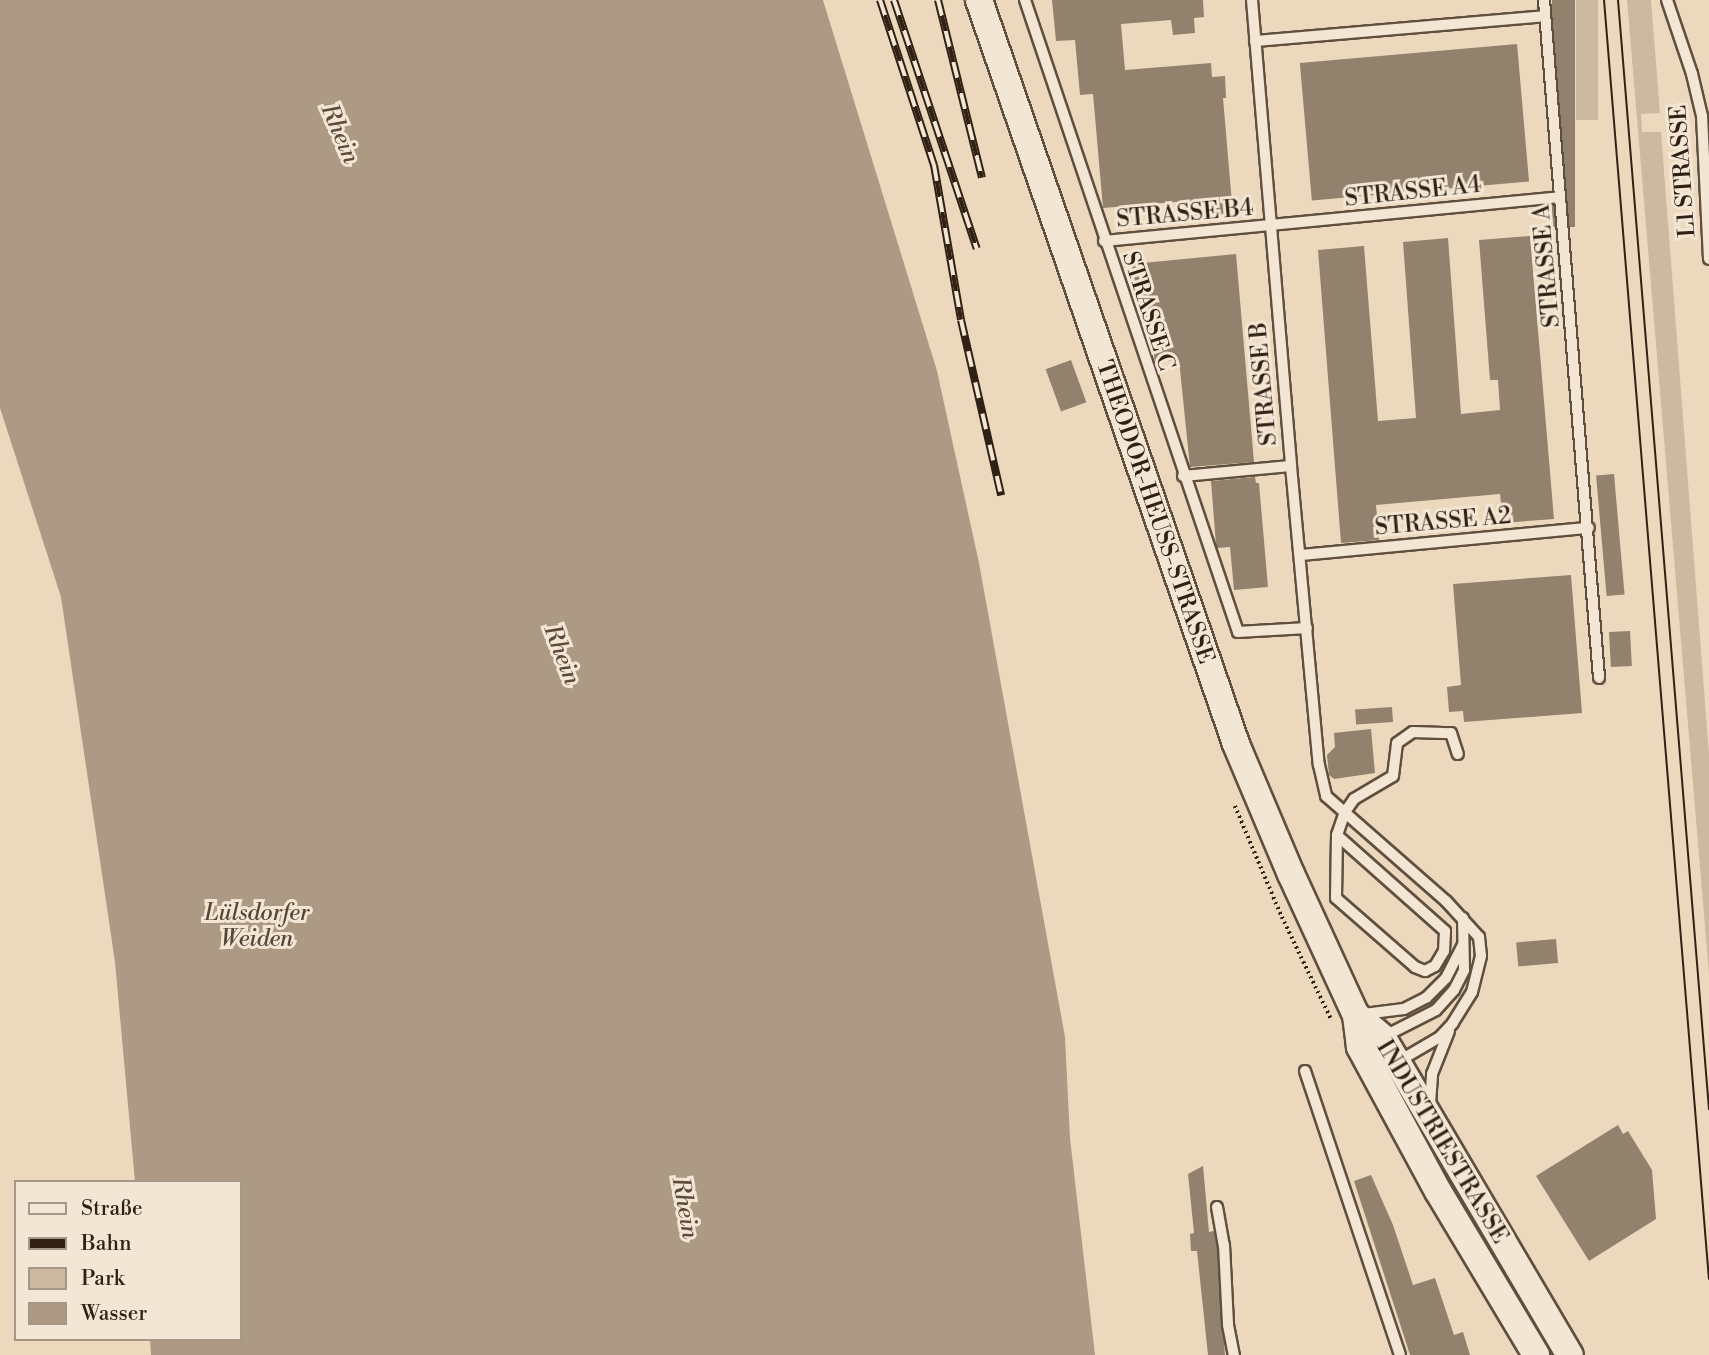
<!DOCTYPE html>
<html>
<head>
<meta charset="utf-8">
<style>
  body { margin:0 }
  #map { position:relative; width:1709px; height:1355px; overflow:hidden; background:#ecd9bd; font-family:"Libre Bodoni",serif }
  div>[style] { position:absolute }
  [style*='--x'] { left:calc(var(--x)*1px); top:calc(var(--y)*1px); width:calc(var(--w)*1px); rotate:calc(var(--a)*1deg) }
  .green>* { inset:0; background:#ccbaa0; transform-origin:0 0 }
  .water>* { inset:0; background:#ac9a84 }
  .building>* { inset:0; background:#92816c; transform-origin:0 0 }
  .path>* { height:3.5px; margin-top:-1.75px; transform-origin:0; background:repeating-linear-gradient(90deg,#312115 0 2px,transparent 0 5.5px) }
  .roads { filter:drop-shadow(2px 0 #604f3f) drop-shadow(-2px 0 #604f3f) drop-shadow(0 2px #604f3f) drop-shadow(0 -2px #604f3f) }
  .lane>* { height:10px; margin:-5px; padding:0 5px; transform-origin:5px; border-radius:5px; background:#f3e6d4 }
  .secondary>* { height:26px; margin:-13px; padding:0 13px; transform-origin:13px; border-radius:13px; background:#f3e6d4 }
  .tram>* { height:2px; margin:-1px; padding:0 1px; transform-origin:1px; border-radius:1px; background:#312115 }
  .rail>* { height:8px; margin-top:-4px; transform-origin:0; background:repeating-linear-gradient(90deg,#f3e6d4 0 16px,#312115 0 32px); box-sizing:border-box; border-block:2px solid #312115 }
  span { translate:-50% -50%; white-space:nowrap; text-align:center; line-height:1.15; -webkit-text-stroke:6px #f3e6d4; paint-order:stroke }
  .street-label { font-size:23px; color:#312115 }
  .park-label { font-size:23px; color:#584738; font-style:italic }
  .water-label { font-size:24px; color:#5c4b3c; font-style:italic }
  .legend { position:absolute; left:14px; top:1180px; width:228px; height:161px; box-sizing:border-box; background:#f3e6d4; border:2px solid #a59788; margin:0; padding:9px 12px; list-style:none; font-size:21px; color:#312115 }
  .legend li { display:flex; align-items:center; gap:14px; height:35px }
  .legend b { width:35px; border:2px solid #a59788 }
</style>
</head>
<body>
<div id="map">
  <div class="green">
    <div style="left:1576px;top:0;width:22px;height:120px"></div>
    <div style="clip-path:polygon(1627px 0,1651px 0,1660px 113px,1641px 114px,1642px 132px,1661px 132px,1709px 754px,1709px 974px)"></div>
  </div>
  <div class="water">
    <div style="clip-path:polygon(0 0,823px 0,937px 371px,979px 563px,1065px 1037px,1070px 1138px,1095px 1355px,151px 1355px,150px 1339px,240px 1339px,240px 1182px,135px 1182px,115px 962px,61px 597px,0 408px)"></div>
  </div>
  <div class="building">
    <div style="clip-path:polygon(1052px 0,1203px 0,1204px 17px,1194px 18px,1195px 33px,1173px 35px,1171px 20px,1121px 24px,1125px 70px,1211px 63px,1212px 77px,1225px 76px,1226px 98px,1223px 98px,1233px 215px,1188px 219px,1187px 201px,1103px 208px,1093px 94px,1080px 95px,1075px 40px,1056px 41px)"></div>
    <div style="left:1552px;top:0;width:23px;height:227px"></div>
    <div style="left:1517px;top:44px;width:138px;height:218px;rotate:85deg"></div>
    <div style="clip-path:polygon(1530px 236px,1554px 519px,1503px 523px,1500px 494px,1376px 505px,1379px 540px,1341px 543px,1318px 250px,1364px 246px,1378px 421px,1416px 418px,1403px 242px,1448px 238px,1461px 414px,1500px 410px,1498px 380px,1490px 380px,1479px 240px)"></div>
    <div style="clip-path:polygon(1236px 254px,1254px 462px,1190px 467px,1179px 360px,1155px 362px,1152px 341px,1134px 294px,1132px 264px)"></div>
    <div style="left:1071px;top:360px;width:45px;height:27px;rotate:70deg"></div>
    <div style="left:1614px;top:474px;width:121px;height:18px;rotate:85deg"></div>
    <div style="clip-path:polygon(1255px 477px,1256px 483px,1259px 483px,1268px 587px,1234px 590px,1230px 547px,1217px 548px,1216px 545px,1211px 481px)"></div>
    <div style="clip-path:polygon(1571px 575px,1582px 713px,1464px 722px,1463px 711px,1449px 712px,1447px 687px,1461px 685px,1453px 584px)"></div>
    <div style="left:1630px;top:631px;width:35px;height:21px;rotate:87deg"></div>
    <div style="left:1392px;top:707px;width:15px;height:37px;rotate:86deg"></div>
    <div style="clip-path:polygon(1371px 729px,1375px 773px,1334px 779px,1329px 775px,1327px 755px,1335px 747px,1334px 733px)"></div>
    <div style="left:1556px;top:939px;width:24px;height:40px;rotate:85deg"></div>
    <div style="clip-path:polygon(1618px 1125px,1623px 1134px,1628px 1131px,1652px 1170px,1656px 1219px,1589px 1261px,1536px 1176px)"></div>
    <div style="clip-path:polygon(1203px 1166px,1209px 1232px,1214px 1231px,1217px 1246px,1225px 1355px,1208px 1355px,1197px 1251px,1191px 1251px,1190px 1234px,1194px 1233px,1188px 1174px)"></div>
    <div style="clip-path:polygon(1371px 1175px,1393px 1225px,1413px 1285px,1435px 1278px,1454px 1335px,1463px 1332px,1470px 1355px,1410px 1355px,1354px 1181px)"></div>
  </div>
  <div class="path">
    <div style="--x:1235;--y:806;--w:121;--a:67.1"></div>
    <div style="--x:1282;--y:917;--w:113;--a:64.3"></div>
  </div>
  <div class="roads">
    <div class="lane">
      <div style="--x:1025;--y:0;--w:667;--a:71.37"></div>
      <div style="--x:1238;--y:632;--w:69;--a:-3.3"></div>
      <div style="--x:1252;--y:0;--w:468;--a:85.2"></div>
      <div style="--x:1291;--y:466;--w:300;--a:84.7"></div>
      <div style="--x:1319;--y:765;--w:32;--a:77"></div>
      <div style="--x:1326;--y:796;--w:159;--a:41.2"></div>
      <div style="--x:1446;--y:901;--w:49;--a:47.5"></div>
      <div style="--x:1479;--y:937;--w:19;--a:84"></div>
      <div style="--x:1481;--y:956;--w:37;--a:104"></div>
      <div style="--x:1472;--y:992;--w:36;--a:122"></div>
      <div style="--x:1453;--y:1023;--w:19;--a:133"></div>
      <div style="--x:1440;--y:1037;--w:48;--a:149.7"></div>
      <div style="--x:1544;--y:0;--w:680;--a:85.36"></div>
      <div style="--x:1667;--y:0;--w:78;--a:71.3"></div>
      <div style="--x:1692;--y:74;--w:43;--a:76.6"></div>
      <div style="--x:1702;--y:116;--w:143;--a:87.2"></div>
      <div style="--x:1255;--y:41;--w:291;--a:-4.9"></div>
      <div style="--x:1104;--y:241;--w:458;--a:-5.5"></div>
      <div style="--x:1183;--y:476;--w:108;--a:-5.3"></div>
      <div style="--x:1301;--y:555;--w:289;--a:-5.4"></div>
      <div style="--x:1337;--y:835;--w:63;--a:90.9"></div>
      <div style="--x:1336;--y:898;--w:105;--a:41.1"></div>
      <div style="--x:1415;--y:967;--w:11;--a:22"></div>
      <div style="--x:1425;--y:971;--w:11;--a:-27"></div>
      <div style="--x:1435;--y:966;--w:17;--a:-59"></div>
      <div style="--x:1444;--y:951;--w:20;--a:-87"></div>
      <div style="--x:1445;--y:931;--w:144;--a:-138.4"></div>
      <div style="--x:1337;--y:835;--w:24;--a:-71"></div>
      <div style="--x:1345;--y:812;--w:16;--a:-55"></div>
      <div style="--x:1354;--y:799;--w:45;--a:-30.5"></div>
      <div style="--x:1393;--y:776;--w:33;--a:-83"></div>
      <div style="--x:1397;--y:743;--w:19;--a:-35"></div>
      <div style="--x:1413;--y:732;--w:38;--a:2"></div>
      <div style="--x:1451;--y:733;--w:22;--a:72"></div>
      <div style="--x:1364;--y:1014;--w:40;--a:-7.1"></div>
      <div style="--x:1404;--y:1009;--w:25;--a:-27"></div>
      <div style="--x:1426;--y:998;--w:28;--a:-45"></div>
      <div style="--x:1446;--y:978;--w:36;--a:-63"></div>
      <div style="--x:1383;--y:1037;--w:59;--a:-27"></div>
      <div style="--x:1436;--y:1010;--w:27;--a:-48"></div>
      <div style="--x:1454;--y:990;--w:22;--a:-63"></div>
      <div style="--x:1464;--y:970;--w:52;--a:-91.1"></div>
      <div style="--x:1305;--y:1071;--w:299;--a:71.5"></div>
      <div style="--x:1430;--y:1104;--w:30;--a:-86"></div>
      <div style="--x:1432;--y:1074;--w:46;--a:-68.4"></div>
      <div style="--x:1217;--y:1207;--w:39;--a:80"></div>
      <div style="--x:1224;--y:1245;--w:80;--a:87.1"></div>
      <div style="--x:1228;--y:1325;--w:31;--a:79"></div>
    </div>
    <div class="secondary">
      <div style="--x:979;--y:0;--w:787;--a:70.94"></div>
      <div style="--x:1236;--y:744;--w:141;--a:67.1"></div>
      <div style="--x:1291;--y:874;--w:155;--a:65.3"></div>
      <div style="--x:1356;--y:1015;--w:32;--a:83"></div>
      <div style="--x:1360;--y:1047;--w:164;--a:61.6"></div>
      <div style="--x:1438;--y:1191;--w:191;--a:59.1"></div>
      <div style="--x:1356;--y:1015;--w:35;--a:40"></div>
      <div style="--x:1383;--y:1038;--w:368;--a:59.5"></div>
    </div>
  </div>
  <div class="tram">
    <div style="--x:1604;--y:0;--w:1283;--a:85.31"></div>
    <div style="--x:1618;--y:0;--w:1113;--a:85.31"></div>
  </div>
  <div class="rail">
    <div style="--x:880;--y:0;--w:174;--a:71.9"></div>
    <div style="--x:934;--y:165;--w:157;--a:80.1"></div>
    <div style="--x:961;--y:320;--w:180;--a:77.1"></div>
    <div style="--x:894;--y:0;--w:262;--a:71.6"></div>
    <div style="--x:938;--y:0;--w:183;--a:76.1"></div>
  </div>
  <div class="street-label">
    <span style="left:1683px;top:171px;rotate:-94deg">L1 STRASSE</span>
    <span style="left:1413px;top:192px;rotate:-6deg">STRASSE A4</span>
    <span style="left:1185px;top:214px;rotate:-5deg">STRASSE B4</span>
    <span style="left:1547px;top:266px;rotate:-95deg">STRASSE A</span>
    <span style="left:1148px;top:311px;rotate:72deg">STRASSE C</span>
    <span style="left:1264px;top:384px;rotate:-95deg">STRASSE B</span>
    <span style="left:1155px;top:512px;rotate:71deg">THEODOR-HEUSS-STRASSE</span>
    <span style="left:1443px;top:522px;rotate:-5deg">STRASSE A2</span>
    <span style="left:1442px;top:1142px;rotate:59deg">INDUSTRIESTRASSE</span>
  </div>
  <div class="park-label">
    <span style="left:257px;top:926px">Lülsdorfer<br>Weiden</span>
  </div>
  <div class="water-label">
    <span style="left:339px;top:134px;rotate:67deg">Rhein</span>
    <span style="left:561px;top:655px;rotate:69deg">Rhein</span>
    <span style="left:684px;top:1208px;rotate:80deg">Rhein</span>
  </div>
  <ul class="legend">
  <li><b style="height:9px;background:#f3e6d4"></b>Straße</li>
  <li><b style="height:9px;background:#312115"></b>Bahn</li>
  <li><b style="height:19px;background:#ccbaa0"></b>Park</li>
  <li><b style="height:19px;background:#ac9a84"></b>Wasser</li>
  </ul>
</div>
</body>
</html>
